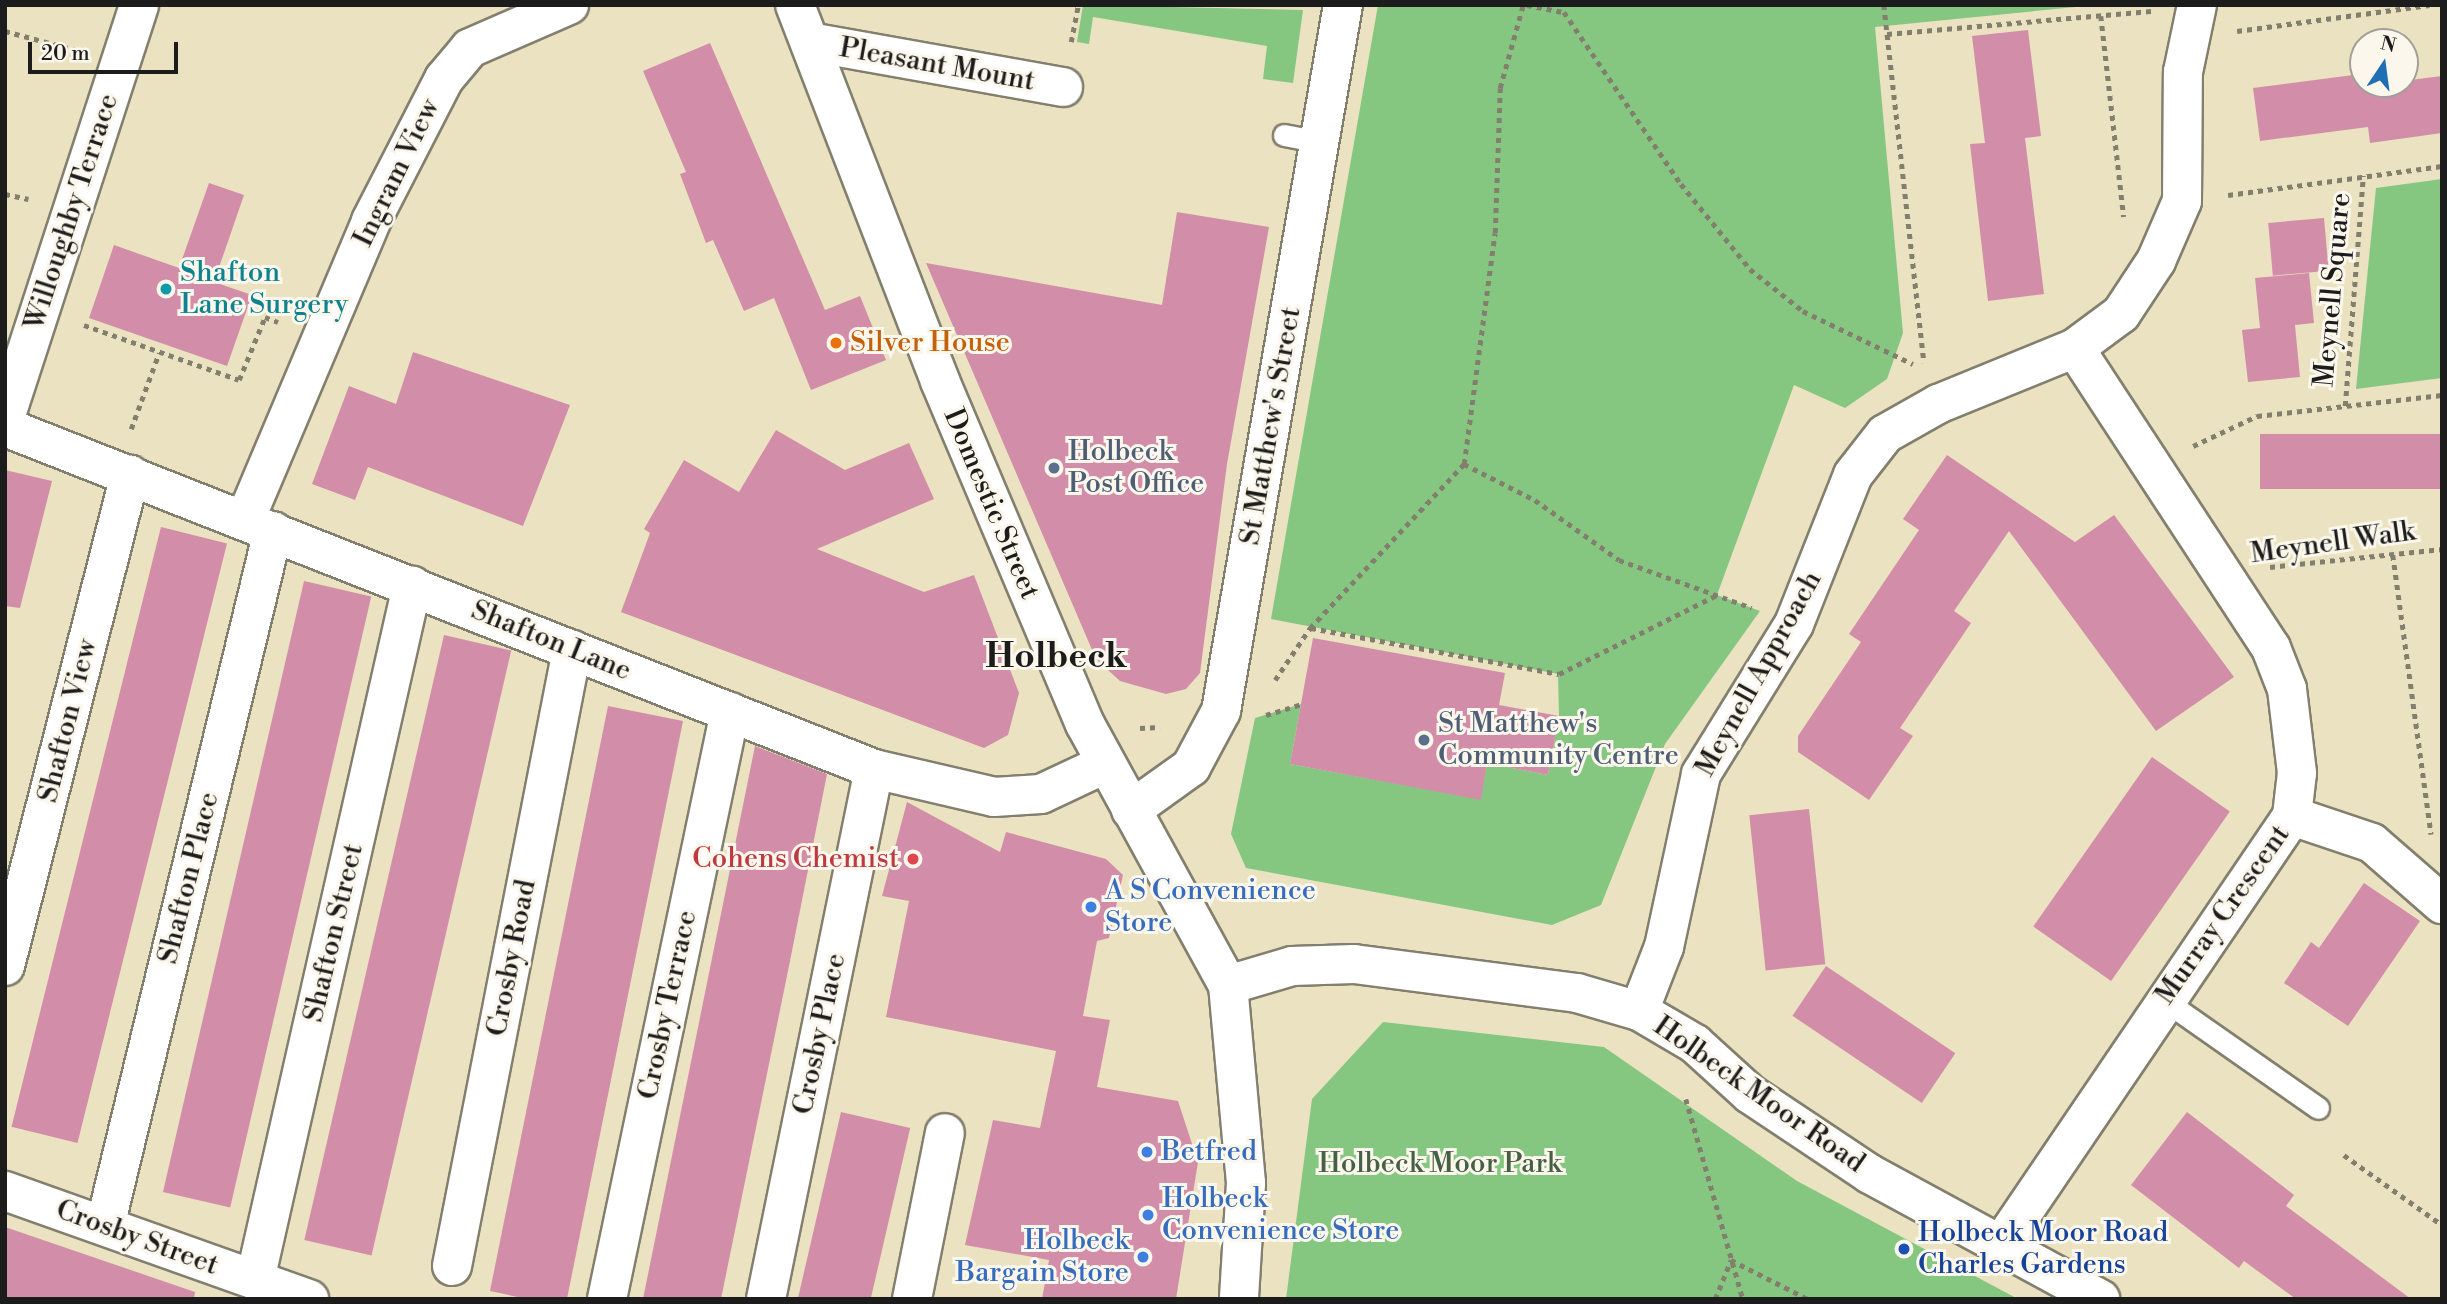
<!DOCTYPE html>
<html>
<head>
<meta charset="utf-8">
<style>
  body { margin:0 }
  #map { position:relative; width:2447px; height:1304px; overflow:hidden; background:#eae2c0; font-family:"Libre Bodoni",serif }
  div>[style] { position:absolute }
  [style*='--x'] { left:calc(var(--x)*1px); top:calc(var(--y)*1px); width:calc(var(--w)*1px); rotate:calc(var(--a)*1deg) }
  .green>* { inset:0; background:#85c780 }
  .building>* { inset:0; background:#d28ea8; transform-origin:0 0 }
  .path>* { height:4.5px; margin-top:-2.25px; transform-origin:0; background:repeating-linear-gradient(90deg,#837f6e 0 5px,transparent 0 10px) }
  .roads { filter:drop-shadow(2px 0 #837f6e) drop-shadow(-2px 0 #837f6e) drop-shadow(0 2px #837f6e) drop-shadow(0 -2px #837f6e) }
  .service>* { height:21px; margin:-10.5px; padding:0 10.5px; transform-origin:10.5px; border-radius:10.5px; background:#fff }
  .minor>* { height:38px; margin:-19px; padding:0 19px; transform-origin:19px; border-radius:19px; background:#fff }
  .tertiary>* { height:38px; margin:-19px; padding:0 19px; transform-origin:19px; border-radius:19px; background:#fff }
  .dots>* { width:19px; height:19px; translate:-50% -50%; box-sizing:border-box; border:4px solid #fbf7ec; border-radius:50% }
  span { translate:-50% -50%; white-space:nowrap; text-align:center; line-height:1.15; -webkit-text-stroke:6px #fbf7ec; paint-order:stroke }
  .street-label { font-size:28px; color:#1c1c1c }
  .culture-label { font-size:28px; color:#0d838f }
  .left { translate:0 -50%; text-align:left }
  .food-label { font-size:28px; color:#c56008 }
  .service-label { font-size:28px; color:#4e5e75 }
  .health-label { font-size:28px; color:#be3a42 }
  .right { translate:-100% -50%; text-align:right }
  .shop-label { font-size:28px; color:#366cbe }
  .park-label { font-size:28px; color:#466044 }
  .transit-label { font-size:28px; color:#164399 }
  .district-label { font-size:35px; color:#1c1c1c; font-weight:700 }
  .frame { position:absolute; inset:0; border:7px solid #1c1c1c; pointer-events:none }
  .north { position:absolute; left:2349px; top:28px; width:70px; height:70px; box-sizing:border-box; background:#fbf7ec; border:2px solid #a29f99; border-radius:50%; rotate:13deg; font-size:19px; font-weight:700; line-height:28px; text-align:center; color:#1c1c1c }
  .north::after { content:''; display:block; margin:auto; width:24px; height:32px; background:#1f6fb2; clip-path:polygon(50% 0,100% 100%,50% 72%,0 100%) }
  .scale { position:absolute; left:28px; top:42px; width:150px; height:32px; box-sizing:border-box; border:4px solid #1c1c1c; border-top:0; padding-left:9px; font-size:21px; line-height:24px; white-space:nowrap; color:#1c1c1c; -webkit-text-stroke:5px #fbf7ec; paint-order:stroke }
</style>
</head>
<body>
<div id="map">
  <div class="green">
    <div style="clip-path:polygon(1083px 5px,1303px 10px,1293px 83px,1263px 79px,1267px 46px,1093px 17px,1089px 44px,1077px 42px)"></div>
    <div style="clip-path:polygon(1378px 5px,2096px 5px,1875px 27px,1903px 333px,1887px 379px,1845px 408px,1794px 385px,1717px 595px,1760px 611px,1665px 744px,1601px 905px,1552px 925px,1246px 868px,1231px 834px,1255px 718px,1301px 704px,1290px 764px,1480px 799px,1487px 763px,1548px 775px,1559px 716px,1558px 674px,1271px 619px)"></div>
    <div style="clip-path:polygon(2442px 179px,2442px 378px,2356px 389px,2376px 188px)"></div>
    <div style="clip-path:polygon(1383px 1022px,1604px 1047px,1797px 1181px,2018px 1299px,1286px 1299px,1312px 1099px)"></div>
  </div>
  <div class="building">
    <div style="clip-path:polygon(2028px 30px,2041px 136px,2025px 138px,2044px 294px,1988px 301px,1970px 144px,1985px 143px,1972px 36px)"></div>
    <div style="clip-path:polygon(710px 43px,825px 310px,860px 296px,886px 360px,811px 390px,774px 298px,744px 311px,713px 240px,706px 243px,680px 174px,686px 172px,643px 71px)"></div>
    <div style="clip-path:polygon(2361px 74px,2362px 86px,2442px 76px,2442px 133px,2370px 143px,2368px 127px,2260px 141px,2253px 88px)"></div>
    <div style="clip-path:polygon(209px 183px,244px 195px,214px 282px,252px 295px,227px 366px,89px 318px,114px 245px,179px 268px)"></div>
    <div style="clip-path:polygon(1177px 212px,1269px 227px,1227px 464px,1200px 673px,1186px 689px,1166px 694px,1120px 681px,1096px 659px,926px 263px,1162px 305px)"></div>
    <div style="left:2324px;top:218px;width:53px;height:56px;rotate:85deg"></div>
    <div style="clip-path:polygon(2309px 273px,2314px 323px,2295px 325px,2300px 377px,2248px 382px,2242px 330px,2270px 327px,2260px 328px,2255px 278px)"></div>
    <div style="clip-path:polygon(413px 352px,570px 405px,523px 526px,368px 467px,355px 500px,312px 484px,349px 386px,396px 404px)"></div>
    <div style="clip-path:polygon(776px 430px,845px 470px,909px 443px,934px 499px,817px 549px,924px 592px,974px 575px,1019px 693px,1008px 735px,984px 748px,621px 612px,650px 533px,644px 529px,684px 460px,739px 492px)"></div>
    <div style="left:2442px;top:434px;width:55px;height:182px;rotate:90deg"></div>
    <div style="clip-path:polygon(1947px 455px,2075px 542px,2114px 515px,2234px 677px,2156px 731px,2009px 531px,1954px 611px,1971px 623px,1900px 728px,1913px 736px,1869px 800px,1798px 752px,1798px 736px,1861px 642px,1849px 634px,1919px 530px,1903px 519px)"></div>
    <div style="clip-path:polygon(5px 470px,52px 481px,20px 608px,5px 606px)"></div>
    <div style="left:161px;top:527px;width:68px;height:618px;rotate:14deg"></div>
    <div style="left:304px;top:581px;width:69px;height:627px;rotate:13deg"></div>
    <div style="left:444px;top:635px;width:69px;height:621px;rotate:13deg"></div>
    <div style="clip-path:polygon(1313px 638px,1505px 673px,1499px 705px,1559px 716px,1548px 775px,1487px 763px,1481px 800px,1290px 764px)"></div>
    <div style="clip-path:polygon(608px 706px,683px 721px,567px 1299px,527px 1299px,490px 1291px)"></div>
    <div style="clip-path:polygon(755px 746px,827px 774px,789px 966px,721px 1299px,643px 1299px)"></div>
    <div style="left:2152px;top:757px;width:95px;height:207px;rotate:35deg"></div>
    <div style="clip-path:polygon(907px 802px,1000px 852px,1006px 832px,1106px 859px,1123px 875px,1109px 938px,1097px 941px,1083px 1016px,1110px 1020px,1097px 1087px,1178px 1101px,1198px 1162px,1176px 1299px,1042px 1299px,1049px 1260px,965px 1245px,993px 1120px,1040px 1128px,1056px 1051px,886px 1017px,909px 901px,882px 896px)"></div>
    <div style="left:1809px;top:809px;width:156px;height:60px;rotate:84deg"></div>
    <div style="clip-path:polygon(2364px 883px,2420px 921px,2348px 1026px,2284px 983px,2311px 942px,2319px 948px)"></div>
    <div style="left:1826px;top:966px;width:156px;height:60px;rotate:34deg"></div>
    <div style="left:841px;top:1112px;width:71px;height:191px;rotate:13deg"></div>
    <div style="clip-path:polygon(2187px 1112px,2294px 1195px,2286px 1206px,2411px 1299px,2296px 1299px,2244px 1261px,2239px 1268px,2131px 1185px)"></div>
    <div style="clip-path:polygon(5px 1227px,195px 1292px,194px 1299px,5px 1299px)"></div>
  </div>
  <div class="path">
    <div style="--x:1527;--y:5;--w:38;--a:11"></div>
    <div style="--x:1564;--y:12;--w:208;--a:55.8"></div>
    <div style="--x:1681;--y:184;--w:109;--a:50.9"></div>
    <div style="--x:1750;--y:269;--w:68;--a:38.4"></div>
    <div style="--x:1803;--y:311;--w:122;--a:25.7"></div>
    <div style="--x:1884;--y:5;--w:360;--a:83.6"></div>
    <div style="--x:2101;--y:16;--w:202;--a:83.5"></div>
    <div style="--x:5;--y:31;--w:73;--a:15"></div>
    <div style="--x:2237;--y:31;--w:194;--a:-7.7"></div>
    <div style="--x:1887;--y:34;--w:265;--a:-5"></div>
    <div style="--x:1071;--y:42;--w:38;--a:-79"></div>
    <div style="--x:5;--y:194;--w:24;--a:12"></div>
    <div style="--x:2228;--y:195;--w:216;--a:-7.7"></div>
    <div style="--x:84;--y:325;--w:164;--a:19.5"></div>
    <div style="--x:239;--y:380;--w:68;--a:-67.6"></div>
    <div style="--x:265;--y:317;--w:14;--a:21"></div>
    <div style="--x:2345;--y:406;--w:231;--a:-85.5"></div>
    <div style="--x:131;--y:429;--w:81;--a:-69.8"></div>
    <div style="--x:2193;--y:446;--w:71;--a:-25.1"></div>
    <div style="--x:2257;--y:416;--w:186;--a:-6.5"></div>
    <div style="--x:1464;--y:464;--w:80;--a:26.9"></div>
    <div style="--x:1535;--y:500;--w:103;--a:35.5"></div>
    <div style="--x:1619;--y:560;--w:141;--a:19.8"></div>
    <div style="--x:2393;--y:555;--w:282;--a:82.2"></div>
    <div style="--x:2270;--y:567;--w:173;--a:-6"></div>
    <div style="--x:1311;--y:628;--w:252;--a:10.5"></div>
    <div style="--x:1559;--y:674;--w:177;--a:-26.6"></div>
    <div style="--x:1275;--y:680;--w:63;--a:-56.1"></div>
    <div style="--x:1310;--y:628;--w:225;--a:-46.8"></div>
    <div style="--x:1464;--y:464;--w:233;--a:-82.4"></div>
    <div style="--x:1495;--y:233;--w:145;--a:-88"></div>
    <div style="--x:1500;--y:88;--w:86;--a:-74.5"></div>
    <div style="--x:1266;--y:715;--w:37;--a:-17"></div>
    <div style="--x:1140;--y:728;--w:20;--a:-3"></div>
    <div style="--x:1686;--y:1099;--w:208;--a:74.1"></div>
    <div style="--x:2344;--y:1155;--w:120;--a:35.5"></div>
    <div style="--x:1715;--y:1299;--w:42;--a:-67.7"></div>
    <div style="--x:1731;--y:1260;--w:86;--a:26.9"></div>
  </div>
  <div class="roads">
    <div class="service">
      <div style="--x:1284;--y:135;--w:37;--a:11"></div>
      <div style="--x:2164;--y:1000;--w:188;--a:35"></div>
    </div>
    <div class="minor">
      <div style="--x:810;--y:42;--w:257;--a:10.1"></div>
      <div style="--x:5;--y:418;--w:434;--a:-72"></div>
      <div style="--x:5;--y:427;--w:934;--a:21.48"></div>
      <div style="--x:874;--y:769;--w:123;--a:13.1"></div>
      <div style="--x:994;--y:797;--w:47;--a:-3.7"></div>
      <div style="--x:1041;--y:794;--w:68;--a:-25.1"></div>
      <div style="--x:245;--y:520;--w:324;--a:-67.1"></div>
      <div style="--x:371;--y:221;--w:160;--a:-62.8"></div>
      <div style="--x:444;--y:79;--w:40;--a:-50"></div>
      <div style="--x:470;--y:48;--w:108;--a:-23.5"></div>
      <div style="--x:2292;--y:816;--w:84;--a:18.6"></div>
      <div style="--x:2372;--y:843;--w:93;--a:41.1"></div>
      <div style="--x:5;--y:966;--w:507;--a:-75.72"></div>
      <div style="--x:1639;--y:1011;--w:69;--a:-68.7"></div>
      <div style="--x:1664;--y:947;--w:177;--a:-77.9"></div>
      <div style="--x:1701;--y:774;--w:176;--a:-58.2"></div>
      <div style="--x:1794;--y:624;--w:160;--a:-68.4"></div>
      <div style="--x:1853;--y:475;--w:52;--a:-52"></div>
      <div style="--x:1885;--y:434;--w:61;--a:-29.5"></div>
      <div style="--x:1938;--y:404;--w:148;--a:-22.2"></div>
      <div style="--x:2075;--y:348;--w:57;--a:-36.5"></div>
      <div style="--x:2121;--y:314;--w:64;--a:-56.6"></div>
      <div style="--x:2156;--y:261;--w:65;--a:-66.6"></div>
      <div style="--x:2182;--y:201;--w:129;--a:-89.6"></div>
      <div style="--x:2183;--y:72;--w:68;--a:-78.2"></div>
      <div style="--x:5;--y:1191;--w:323;--a:19.6"></div>
      <div style="--x:105;--y:1226;--w:715;--a:-76.41"></div>
      <div style="--x:2000;--y:1246;--w:520;--a:-55.82"></div>
      <div style="--x:2292;--y:816;--w:43;--a:-83.4"></div>
      <div style="--x:2297;--y:773;--w:85;--a:-96.8"></div>
      <div style="--x:2287;--y:689;--w:44;--a:-111.3"></div>
      <div style="--x:2271;--y:648;--w:358;--a:-123.2"></div>
      <div style="--x:452;--y:1266;--w:628;--a:-78.98"></div>
      <div style="--x:255;--y:1280;--w:712;--a:-77.25"></div>
      <div style="--x:607;--y:1299;--w:600;--a:-78.17"></div>
      <div style="--x:766;--y:1299;--w:541;--a:-78.48"></div>
      <div style="--x:912;--y:1299;--w:169;--a:-78.8"></div>
    </div>
    <div class="tertiary">
      <div style="--x:795;--y:5;--w:403;--a:68.9"></div>
      <div style="--x:940;--y:381;--w:372;--a:67.1"></div>
      <div style="--x:1085;--y:724;--w:298;--a:61.3"></div>
      <div style="--x:1228;--y:985;--w:199;--a:84.8"></div>
      <div style="--x:1246;--y:1183;--w:116;--a:93.5"></div>
      <div style="--x:1131;--y:810;--w:74;--a:-35.6"></div>
      <div style="--x:1191;--y:767;--w:64;--a:-61.8"></div>
      <div style="--x:1221;--y:711;--w:716;--a:-80.2"></div>
      <div style="--x:1228;--y:985;--w:67;--a:-16.5"></div>
      <div style="--x:1292;--y:966;--w:62;--a:-1.8"></div>
      <div style="--x:1354;--y:964;--w:225;--a:7.4"></div>
      <div style="--x:1577;--y:993;--w:65;--a:16.2"></div>
      <div style="--x:1639;--y:1011;--w:65;--a:30.5"></div>
      <div style="--x:1695;--y:1044;--w:74;--a:42.3"></div>
      <div style="--x:1750;--y:1094;--w:144;--a:33.7"></div>
      <div style="--x:1870;--y:1174;--w:262;--a:28.5"></div>
    </div>
  </div>
  <div class="dots">
    <div style="left:166px;top:289px;background:#0f9aa8"></div>
    <div style="left:836px;top:343px;background:#e8710a"></div>
    <div style="left:1054px;top:468px;background:#5c6f8a"></div>
    <div style="left:1424px;top:740px;background:#5c6f8a"></div>
    <div style="left:913px;top:859px;background:#e0444e"></div>
    <div style="left:1091px;top:907px;background:#3f7fe0"></div>
    <div style="left:1147px;top:1152px;background:#3f7fe0"></div>
    <div style="left:1148px;top:1215px;background:#3f7fe0"></div>
    <div style="left:1904px;top:1249px;background:#1a4fb4"></div>
    <div style="left:1143px;top:1257px;background:#3f7fe0"></div>
  </div>
  <div class="street-label">
    <span style="left:937px;top:65px;rotate:10deg">Pleasant Mount</span>
    <span style="left:397px;top:173px;rotate:-64deg">Ingram View</span>
    <span style="left:72px;top:212px;rotate:-72deg">Willoughby Terrace</span>
    <span style="left:2333px;top:290px;rotate:-85deg">Meynell Square</span>
    <span style="left:1271px;top:426px;rotate:-80deg">St Matthew's Street</span>
    <span style="left:991px;top:504px;rotate:67deg">Domestic Street</span>
    <span style="left:2333px;top:543px;rotate:-8deg">Meynell Walk</span>
    <span style="left:551px;top:641px;rotate:22deg">Shafton Lane</span>
    <span style="left:1759px;top:674px;rotate:-61deg">Meynell Approach</span>
    <span style="left:68px;top:721px;rotate:-76deg">Shafton View</span>
    <span style="left:189px;top:878px;rotate:-76deg">Shafton Place</span>
    <span style="left:2223px;top:915px;rotate:-55deg">Murray Crescent</span>
    <span style="left:334px;top:933px;rotate:-77deg">Shafton Street</span>
    <span style="left:512px;top:958px;rotate:-79deg">Crosby Road</span>
    <span style="left:668px;top:1005px;rotate:-78deg">Crosby Terrace</span>
    <span style="left:820px;top:1034px;rotate:-78deg">Crosby Place</span>
    <span style="left:1759px;top:1095px;rotate:35deg">Holbeck Moor Road</span>
    <span style="left:137px;top:1238px;rotate:20deg">Crosby Street</span>
  </div>
  <div class="culture-label">
    <span class="left" style="left:180px;top:289px">Shafton<br>Lane Surgery</span>
  </div>
  <div class="food-label">
    <span class="left" style="left:850px;top:343px">Silver House</span>
  </div>
  <div class="service-label">
    <span class="left" style="left:1068px;top:468px">Holbeck<br>Post Office</span>
    <span class="left" style="left:1438px;top:740px">St Matthew's<br>Community Centre</span>
  </div>
  <div class="health-label">
    <span class="right" style="left:899px;top:859px">Cohens Chemist</span>
  </div>
  <div class="shop-label">
    <span class="left" style="left:1105px;top:907px">A S Convenience<br>Store</span>
    <span class="left" style="left:1161px;top:1152px">Betfred</span>
    <span class="left" style="left:1162px;top:1215px">Holbeck<br>Convenience Store</span>
    <span class="right" style="left:1129px;top:1257px">Holbeck<br>Bargain Store</span>
  </div>
  <div class="park-label">
    <span style="left:1440px;top:1164px">Holbeck Moor Park</span>
  </div>
  <div class="transit-label">
    <span class="left" style="left:1918px;top:1249px">Holbeck Moor Road<br>Charles Gardens</span>
  </div>
  <div class="district-label">
    <span style="left:1056px;top:657px">Holbeck</span>
  </div>
  <div class="frame"></div>
  <div class="north">N</div>
  <div class="scale">20 m</div>
</div>
</body>
</html>
